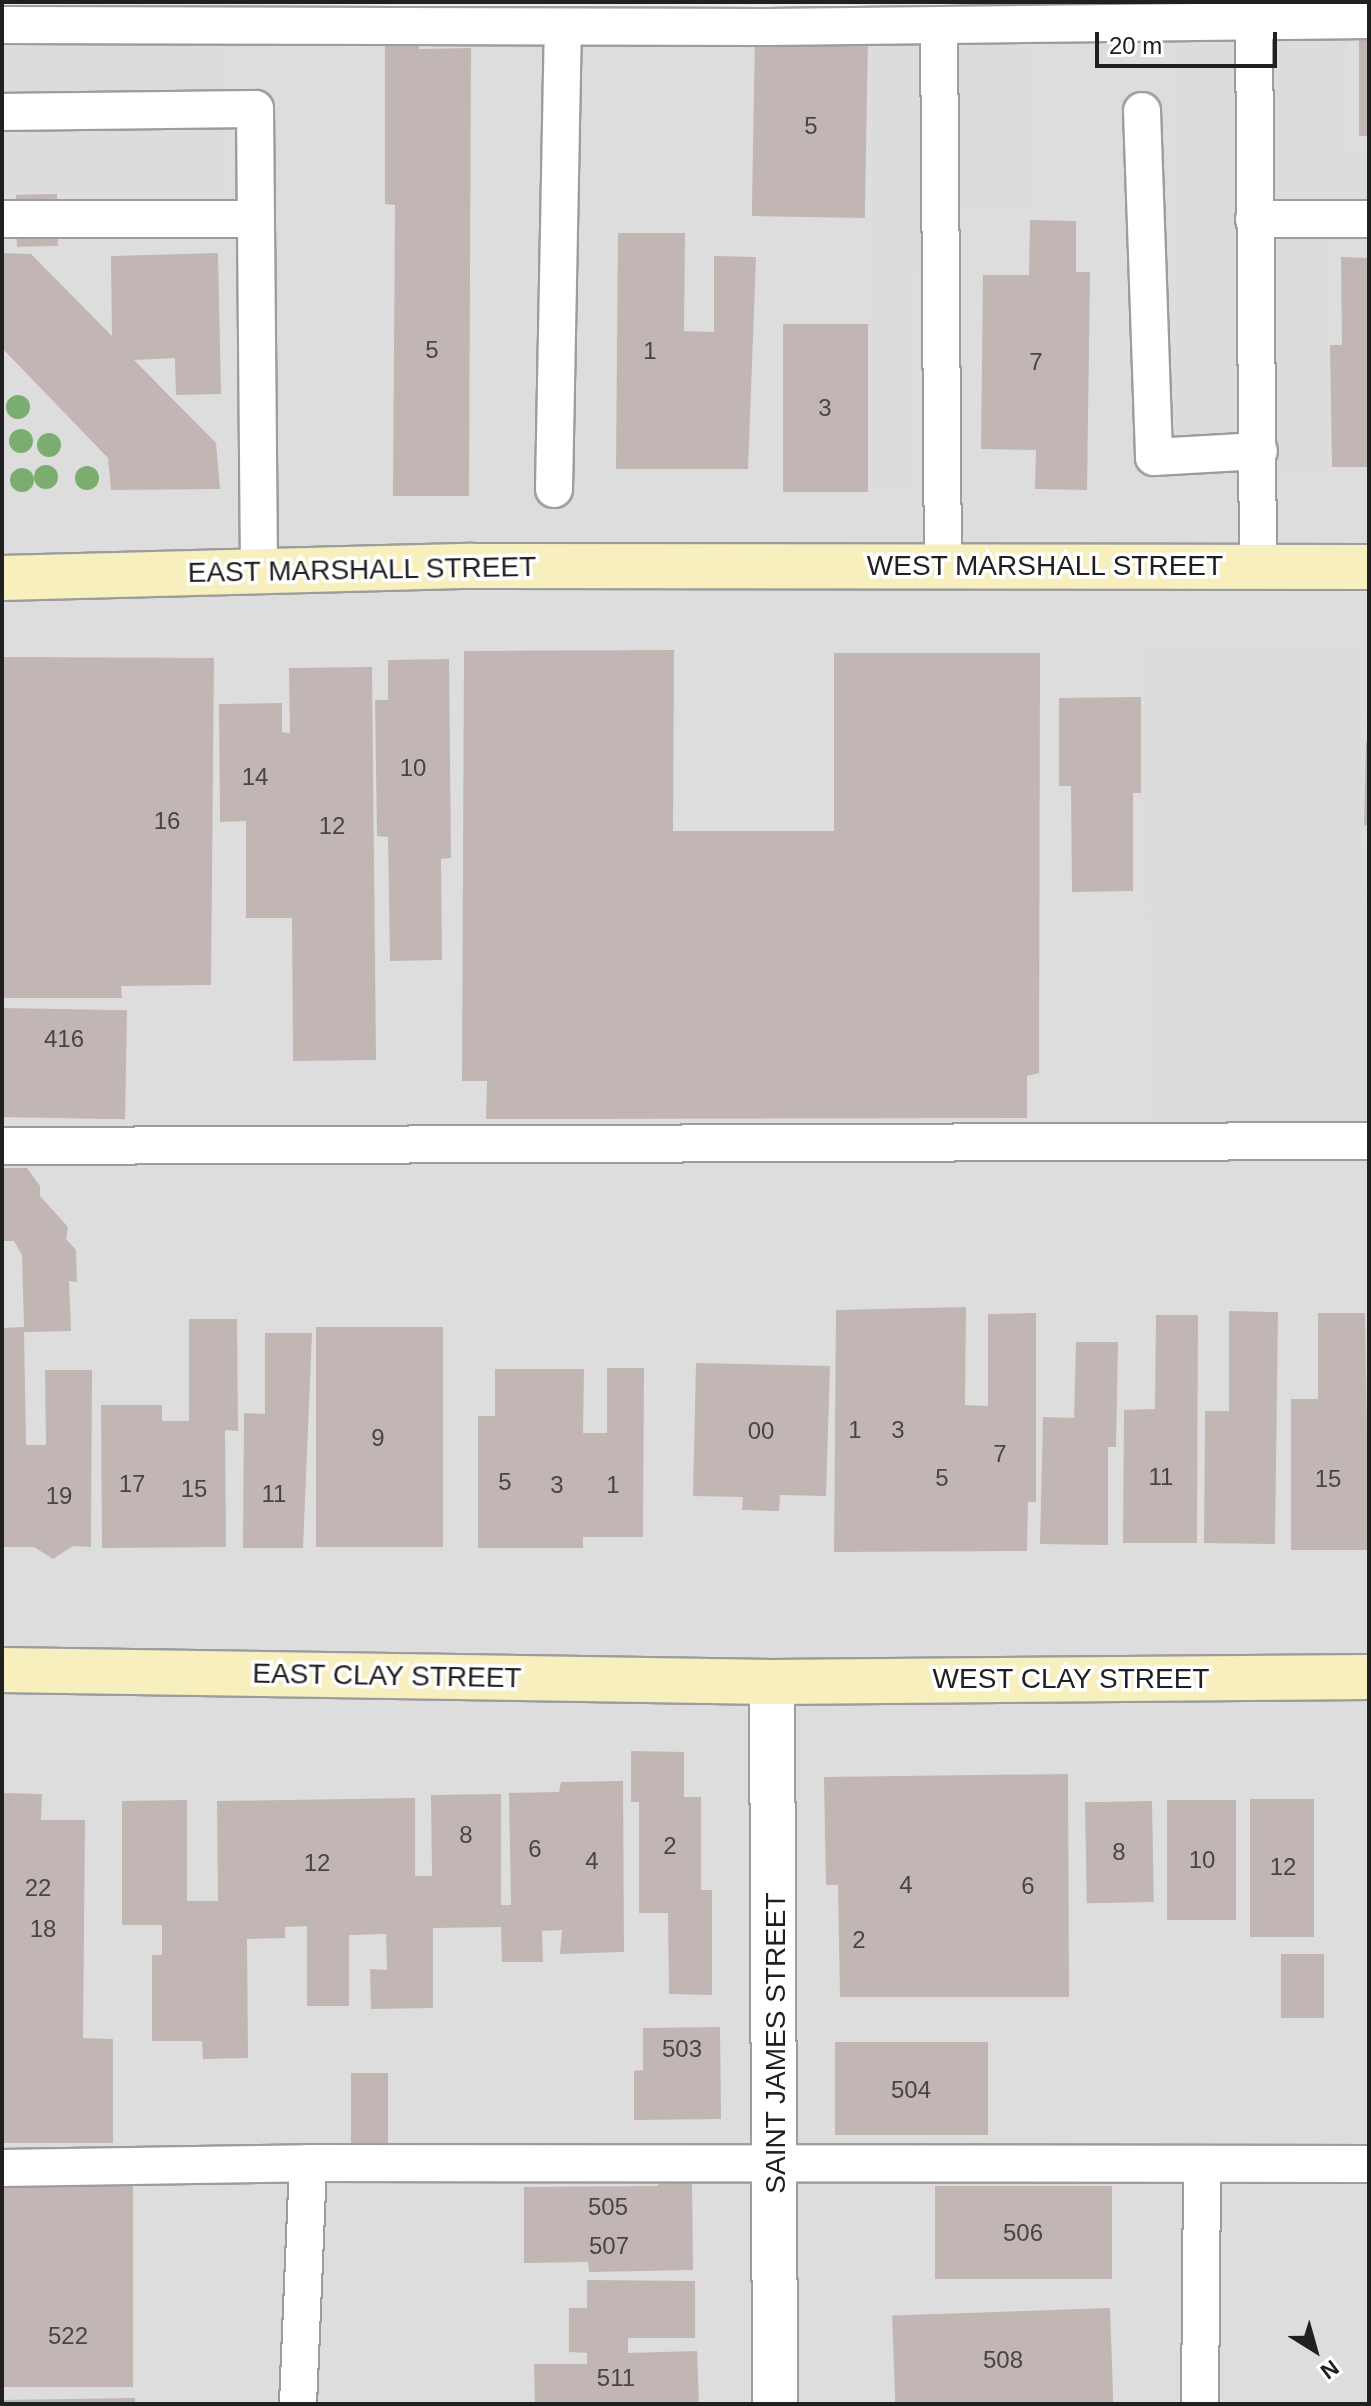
<!DOCTYPE html>
<html>
<head>
<meta charset="utf-8">
<style>
  body { margin:0 }
  #map { position:relative; width:1371px; height:2406px; overflow:hidden; background:#f0ebe7; font-family:Arial,sans-serif }
  div>[style] { position:absolute }
  [style*='--x'] { left:calc(var(--x)*1px); top:calc(var(--y)*1px); width:calc(var(--w)*1px); rotate:calc(var(--a)*1deg) }
  .residential>* { inset:0; background:#dedddd; transform-origin:0 0 }
  .parking>* { inset:0; background:#dcdcdc; transform-origin:0 0 }
  .building>* { inset:0; background:#c1b6b4; transform-origin:0 0 }
  .roads { filter:drop-shadow(2px 0 #9d9d9d) drop-shadow(-2px 0 #9d9d9d) drop-shadow(0 2px #9d9d9d) drop-shadow(0 -2px #9d9d9d) }
  .lane>* { height:36px; margin:-18px; padding:0 18px; transform-origin:18px; border-radius:18px; background:#fff }
  .street>* { height:44px; margin:-22px; padding:0 22px; transform-origin:22px; border-radius:22px; background:#fff }
  .secondary>* { height:44px; margin:-22px; padding:0 22px; transform-origin:22px; border-radius:22px; background:#f7efbe }
  .trees>* { width:24px; height:24px; margin:-12px; border-radius:50%; background:#7bad71 }
  span { translate:-50% -50%; white-space:nowrap; text-align:center; line-height:1.15; -webkit-text-stroke:7px #fff; paint-order:stroke }
  .number-label { font-size:24px; color:#484645 }
  .number-label span { -webkit-text-stroke-width:0 }
  .street-label { font-size:28px; color:#202020 }
  .frame { position:absolute; inset:0; border:4px solid #202020; pointer-events:none }
  .north { position:absolute; left:1275px; top:2310px; width:80px; height:80px; -webkit-text-stroke:6px #fff; paint-order:stroke; rotate:143deg; font-size:22px; font-weight:700; line-height:32px; text-align:center; color:#202020 }
  .north::after { content:''; display:block; margin:auto; width:28px; height:36px; background:#202020; clip-path:polygon(50% 0,100% 100%,50% 72%,0 100%) }
  .scale { position:absolute; left:1095px; top:32px; width:182px; height:36px; box-sizing:border-box; border:4px solid #202020; border-top:0; padding-left:10px; font-size:24px; line-height:28px; white-space:nowrap; color:#202020; -webkit-text-stroke:6px #fff; paint-order:stroke }
</style>
</head>
<body>
<div id="map">
  <div class="residential">
    <div style="left:1369px;top:36px;width:2368px;height:1367px;rotate:90deg"></div>
  </div>
  <div class="parking">
    <div style="clip-path:polygon(1347px 21px,1346px 150px,1369px 150px,1369px 240px,1326px 241px,1326px 473px,1178px 473px,1178px 22px)"></div>
    <div style="clip-path:polygon(872px 25px,1036px 25px,1035px 210px,917px 210px,915px 487px,870px 487px)"></div>
    <div style="left:224px;top:47px;width:144px;height:222px;rotate:90deg"></div>
    <div style="left:1359px;top:645px;width:479px;height:216px;rotate:89deg"></div>
  </div>
  <div class="building">
    <div style="left:1359px;top:31px;width:10px;height:105px"></div>
    <div style="left:755px;top:35px;width:113px;height:181px;rotate:1deg"></div>
    <div style="clip-path:polygon(385px 40px,419px 40px,419px 49px,471px 48px,469px 496px,393px 496px,395px 205px,385px 204px)"></div>
    <div style="left:57px;top:194px;width:52px;height:41px;rotate:89deg"></div>
    <div style="clip-path:polygon(1030px 220px,1076px 221px,1076px 272px,1090px 272px,1087px 490px,1035px 489px,1036px 450px,981px 449px,983px 275px,1029px 275px)"></div>
    <div style="clip-path:polygon(618px 233px,685px 233px,684px 331px,714px 332px,714px 256px,756px 257px,748px 469px,616px 469px)"></div>
    <div style="clip-path:polygon(2px 253px,31px 254px,112px 336px,111px 256px,218px 253px,221px 394px,176px 395px,175px 358px,134px 360px,216px 443px,220px 489px,111px 490px,108px 458px,2px 348px)"></div>
    <div style="clip-path:polygon(1341px 257px,1369px 258px,1369px 467px,1332px 467px,1330px 345px,1342px 345px)"></div>
    <div style="left:783px;top:324px;width:85px;height:168px"></div>
    <div style="clip-path:polygon(674px 650px,673px 831px,834px 831px,834px 653px,1040px 653px,1039px 1073px,1027px 1076px,1027px 1118px,486px 1119px,487px 1081px,462px 1081px,464px 651px)"></div>
    <div style="clip-path:polygon(2px 657px,214px 658px,211px 985px,121px 986px,122px 998px,2px 998px)"></div>
    <div style="clip-path:polygon(449px 659px,451px 858px,441px 859px,442px 960px,390px 961px,388px 837px,377px 836px,375px 700px,388px 700px,388px 660px)"></div>
    <div style="clip-path:polygon(372px 667px,376px 1060px,293px 1061px,292px 918px,246px 918px,246px 821px,220px 822px,219px 704px,282px 703px,282px 732px,290px 733px,289px 668px)"></div>
    <div style="clip-path:polygon(1141px 697px,1141px 793px,1133px 793px,1133px 891px,1072px 892px,1071px 786px,1059px 786px,1059px 698px)"></div>
    <div style="clip-path:polygon(1366px 741px,1369px 741px,1369px 826px,1364px 825px)"></div>
    <div style="left:2px;top:1008px;width:125px;height:109px;rotate:1deg"></div>
    <div style="clip-path:polygon(2px 1168px,27px 1168px,40px 1186px,40px 1196px,68px 1227px,66px 1239px,76px 1250px,77px 1282px,69px 1281px,71px 1331px,24px 1332px,26px 1445px,46px 1445px,45px 1370px,92px 1370px,91px 1547px,73px 1546px,53px 1559px,34px 1547px,2px 1547px,2px 1328px,24px 1327px,22px 1255px,14px 1241px,2px 1241px)"></div>
    <div style="clip-path:polygon(966px 1307px,965px 1405px,988px 1406px,988px 1314px,1036px 1313px,1036px 1502px,1028px 1502px,1027px 1551px,834px 1552px,836px 1310px)"></div>
    <div style="clip-path:polygon(1229px 1311px,1278px 1312px,1275px 1544px,1204px 1543px,1205px 1411px,1229px 1411px)"></div>
    <div style="clip-path:polygon(1318px 1313px,1365px 1313px,1369px 1550px,1291px 1550px,1291px 1399px,1318px 1399px)"></div>
    <div style="clip-path:polygon(1156px 1315px,1198px 1315px,1197px 1543px,1123px 1543px,1124px 1410px,1155px 1409px)"></div>
    <div style="clip-path:polygon(189px 1319px,237px 1319px,238px 1431px,225px 1430px,226px 1547px,102px 1548px,101px 1405px,162px 1405px,162px 1421px,189px 1421px)"></div>
    <div style="left:316px;top:1327px;width:127px;height:220px"></div>
    <div style="clip-path:polygon(265px 1333px,312px 1333px,303px 1548px,243px 1548px,244px 1413px,265px 1414px)"></div>
    <div style="clip-path:polygon(1076px 1342px,1118px 1342px,1116px 1447px,1108px 1447px,1108px 1545px,1040px 1544px,1043px 1417px,1074px 1418px)"></div>
    <div style="clip-path:polygon(696px 1363px,830px 1366px,826px 1496px,780px 1495px,779px 1511px,742px 1510px,743px 1497px,693px 1496px)"></div>
    <div style="clip-path:polygon(607px 1368px,644px 1368px,643px 1537px,583px 1537px,583px 1548px,478px 1548px,478px 1416px,495px 1416px,495px 1369px,584px 1369px,583px 1433px,607px 1433px)"></div>
    <div style="clip-path:polygon(631px 1751px,684px 1752px,684px 1797px,701px 1797px,701px 1890px,712px 1890px,712px 1995px,669px 1994px,668px 1913px,639px 1913px,639px 1802px,631px 1802px)"></div>
    <div style="clip-path:polygon(1068px 1774px,1069px 1997px,840px 1997px,838px 1885px,826px 1885px,824px 1777px)"></div>
    <div style="clip-path:polygon(623px 1781px,624px 1952px,560px 1954px,562px 1930px,542px 1931px,543px 1962px,502px 1962px,501px 1927px,433px 1928px,433px 2008px,371px 2009px,370px 1969px,387px 1970px,386px 1934px,349px 1935px,349px 2006px,307px 2006px,307px 1926px,285px 1927px,285px 1938px,247px 1939px,248px 2058px,203px 2059px,202px 2041px,152px 2041px,152px 1955px,162px 1955px,162px 1925px,122px 1925px,122px 1801px,187px 1800px,187px 1901px,218px 1901px,217px 1801px,415px 1798px,415px 1876px,432px 1876px,431px 1795px,501px 1794px,501px 1905px,511px 1905px,509px 1793px,559px 1792px,561px 1782px)"></div>
    <div style="clip-path:polygon(2px 1793px,42px 1794px,41px 1820px,85px 1820px,83px 2038px,113px 2039px,113px 2143px,2px 2143px)"></div>
    <div style="left:1250px;top:1799px;width:64px;height:138px"></div>
    <div style="left:1167px;top:1800px;width:69px;height:120px"></div>
    <div style="left:1152px;top:1801px;width:101px;height:67px;rotate:89deg"></div>
    <div style="left:1281px;top:1954px;width:43px;height:64px"></div>
    <div style="clip-path:polygon(720px 2027px,721px 2119px,634px 2120px,634px 2071px,643px 2070px,643px 2028px)"></div>
    <div style="left:988px;top:2042px;width:93px;height:153px;rotate:90deg"></div>
    <div style="left:351px;top:2073px;width:37px;height:70px"></div>
    <div style="clip-path:polygon(692px 2177px,693px 2270px,589px 2272px,588px 2262px,524px 2263px,524px 2187px,658px 2186px,658px 2178px)"></div>
    <div style="left:133px;top:2180px;width:207px;height:131px;rotate:90deg"></div>
    <div style="left:935px;top:2186px;width:177px;height:93px"></div>
    <div style="clip-path:polygon(587px 2280px,695px 2281px,695px 2338px,628px 2338px,628px 2353px,697px 2351px,699px 2404px,535px 2404px,534px 2364px,587px 2364px,587px 2353px,569px 2352px,569px 2308px,587px 2308px)"></div>
    <div style="left:1110px;top:2308px;width:96px;height:218px;rotate:88deg"></div>
    <div style="clip-path:polygon(135px 2398px,135px 2404px,2px 2404px,2px 2400px)"></div>
  </div>
  <div class="roads">
    <div class="lane">
      <div style="--x:1254;--y:21;--w:545;--a:89.58"></div>
      <div style="--x:2;--y:25;--w:765;--a:0.15"></div>
      <div style="--x:767;--y:27;--w:602;--a:-0.67"></div>
      <div style="--x:939;--y:25;--w:541;--a:89.58"></div>
      <div style="--x:1142;--y:111;--w:346;--a:88"></div>
      <div style="--x:1154;--y:457;--w:105;--a:-3.3"></div>
      <div style="--x:2;--y:112;--w:253;--a:-0.7"></div>
      <div style="--x:255;--y:109;--w:462;--a:89.5"></div>
      <div style="--x:2;--y:219;--w:252;--a:0"></div>
      <div style="--x:1254;--y:219;--w:115;--a:0"></div>
      <div style="--x:554;--y:489;--w:462;--a:-88.9"></div>
      <div style="--x:2;--y:1146;--w:1367;--a:-0.21"></div>
      <div style="--x:2;--y:2168;--w:306;--a:-0.9"></div>
      <div style="--x:308;--y:2163;--w:1061;--a:0.05"></div>
      <div style="--x:298;--y:2404;--w:241;--a:-87.6"></div>
      <div style="--x:1200;--y:2404;--w:240;--a:-89.5"></div>
    </div>
    <div class="street">
      <div style="--x:772;--y:1682;--w:722;--a:89.76"></div>
    </div>
    <div class="secondary">
      <div style="--x:2;--y:578;--w:469;--a:-1.5"></div>
      <div style="--x:471;--y:566;--w:898;--a:0.06"></div>
      <div style="--x:2;--y:1670;--w:770;--a:0.89"></div>
      <div style="--x:772;--y:1682;--w:597;--a:-0.48"></div>
    </div>
  </div>
  <div class="trees">
    <div style="left:18px;top:407px"></div>
    <div style="left:21px;top:441px"></div>
    <div style="left:49px;top:445px"></div>
    <div style="left:46px;top:477px"></div>
    <div style="left:87px;top:478px"></div>
    <div style="left:22px;top:480px"></div>
  </div>
  <div class="number-label">
    <span style="left:811px;top:126px">5</span>
    <span style="left:432px;top:350px">5</span>
    <span style="left:650px;top:351px">1</span>
    <span style="left:1036px;top:362px">7</span>
    <span style="left:825px;top:408px">3</span>
    <span style="left:413px;top:768px">10</span>
    <span style="left:255px;top:777px">14</span>
    <span style="left:167px;top:821px">16</span>
    <span style="left:332px;top:826px">12</span>
    <span style="left:64px;top:1039px">416</span>
    <span style="left:855px;top:1430px">1</span>
    <span style="left:898px;top:1430px">3</span>
    <span style="left:761px;top:1431px">00</span>
    <span style="left:378px;top:1438px">9</span>
    <span style="left:1000px;top:1454px">7</span>
    <span style="left:1161px;top:1477px">11</span>
    <span style="left:942px;top:1478px">5</span>
    <span style="left:1328px;top:1479px">15</span>
    <span style="left:505px;top:1482px">5</span>
    <span style="left:132px;top:1484px">17</span>
    <span style="left:557px;top:1485px">3</span>
    <span style="left:613px;top:1485px">1</span>
    <span style="left:194px;top:1489px">15</span>
    <span style="left:274px;top:1494px">11</span>
    <span style="left:59px;top:1496px">19</span>
    <span style="left:466px;top:1835px">8</span>
    <span style="left:670px;top:1846px">2</span>
    <span style="left:535px;top:1849px">6</span>
    <span style="left:1119px;top:1852px">8</span>
    <span style="left:1202px;top:1860px">10</span>
    <span style="left:592px;top:1861px">4</span>
    <span style="left:317px;top:1863px">12</span>
    <span style="left:1283px;top:1867px">12</span>
    <span style="left:906px;top:1885px">4</span>
    <span style="left:1028px;top:1886px">6</span>
    <span style="left:38px;top:1888px">22</span>
    <span style="left:43px;top:1929px">18</span>
    <span style="left:859px;top:1940px">2</span>
    <span style="left:682px;top:2049px">503</span>
    <span style="left:911px;top:2090px">504</span>
    <span style="left:608px;top:2207px">505</span>
    <span style="left:1023px;top:2233px">506</span>
    <span style="left:609px;top:2246px">507</span>
    <span style="left:68px;top:2336px">522</span>
    <span style="left:1003px;top:2360px">508</span>
    <span style="left:616px;top:2378px">511</span>
  </div>
  <div class="street-label">
    <span style="left:1045px;top:566px">WEST MARSHALL STREET</span>
    <span style="left:362px;top:570px;rotate:-1deg">EAST MARSHALL STREET</span>
    <span style="left:387px;top:1676px;rotate:1deg">EAST CLAY STREET</span>
    <span style="left:1071px;top:1679px">WEST CLAY STREET</span>
    <span style="left:776px;top:2043px;rotate:-90deg">SAINT JAMES STREET</span>
  </div>
  <div class="frame"></div>
  <div class="north">N</div>
  <div class="scale">20 m</div>
</div>
</body>
</html>
